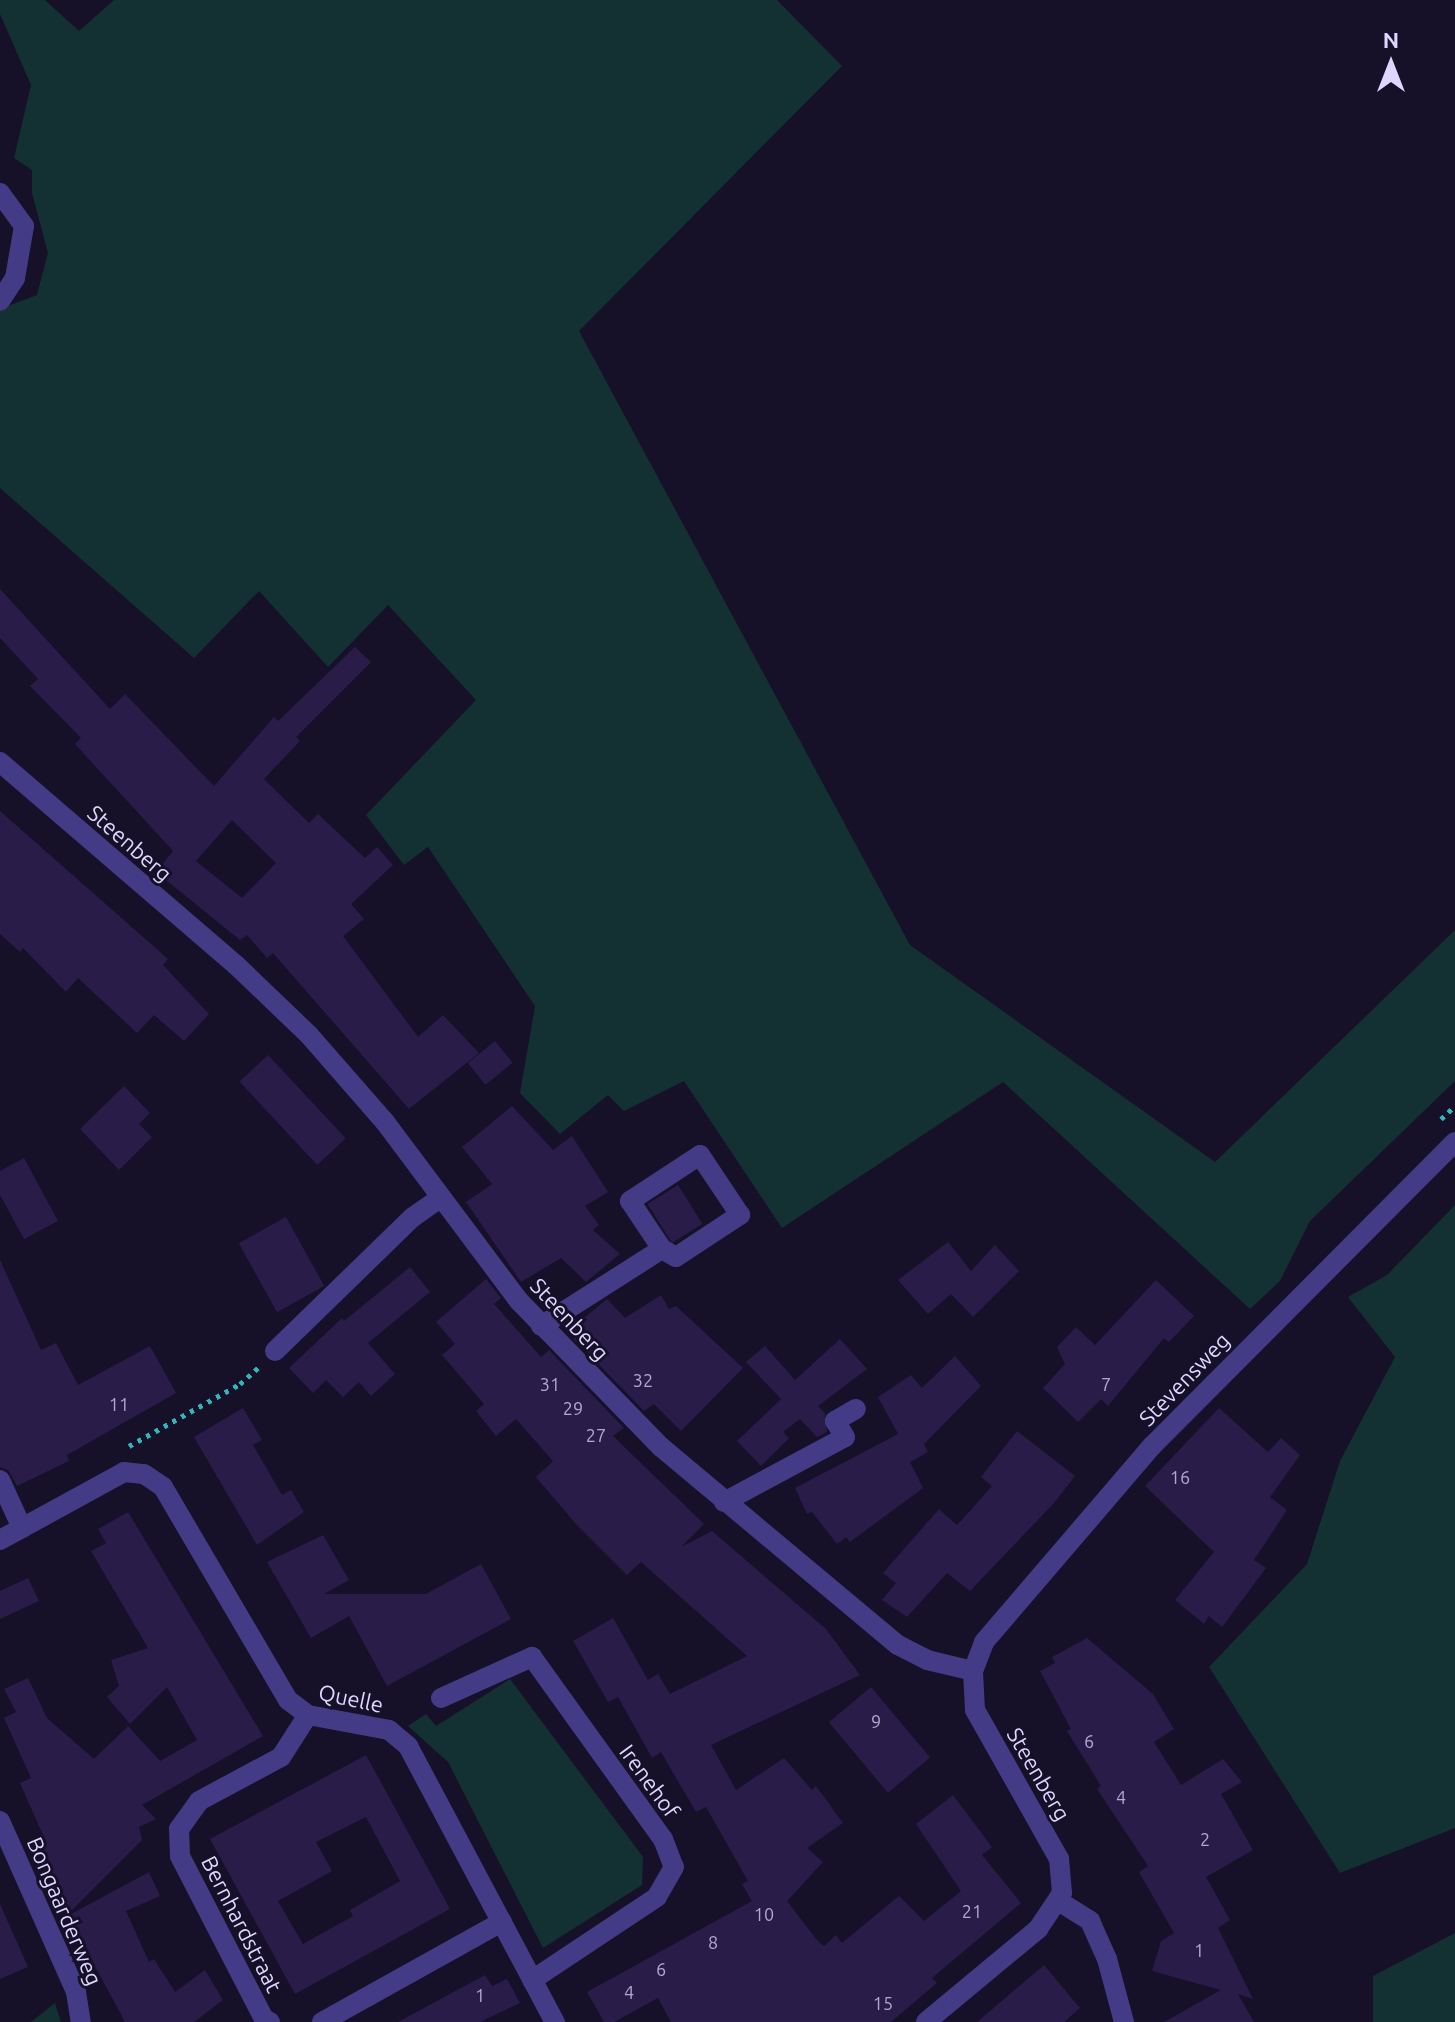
<!DOCTYPE html>
<html>
<head>
<meta charset="utf-8">
<style>
  body { margin:0 }
  #map { position:relative; width:1455px; height:2022px; overflow:hidden; background:#161028; font-family:Ubuntu,sans-serif }
  div>[style] { position:absolute }
  [style*='--x'] { left:calc(var(--x)*1px); top:calc(var(--y)*1px); width:calc(var(--w)*1px); rotate:calc(var(--a)*1deg) }
  .green>* { inset:0; background:#133132 }
  .building>* { inset:0; background:#291c49; transform-origin:0 0 }
  .path>* { height:5px; margin-top:-2.5px; transform-origin:0; background:repeating-linear-gradient(90deg,#2fb7bb 0 4px,transparent 0 10px) }
  .minor>* { height:20px; margin:-10px; padding:0 10px; transform-origin:10px; border-radius:10px; background:#443b87 }
  span { translate:-50% -50%; white-space:nowrap; text-align:center; line-height:1.15; -webkit-text-stroke:6px #161028; paint-order:stroke }
  .number-label { font-size:18px; color:#b2a8d2 }
  .number-label span { -webkit-text-stroke-width:0 }
  .street-label { font-size:22px; color:#dfd7ff }
  .north { position:absolute; left:1351px; top:24px; width:80px; height:80px; -webkit-text-stroke:6px #161028; paint-order:stroke; rotate:0deg; font-size:22px; font-weight:700; line-height:32px; text-align:center; color:#dfd7ff }
  .north::after { content:''; display:block; margin:auto; width:28px; height:36px; background:#dfd7ff; clip-path:polygon(50% 0,100% 100%,50% 72%,0 100%) }
</style>
</head>
<body>
<div id="map">
  <div class="green">
    <div style="clip-path:polygon(0 0,45px 0,79px 31px,114px 0,777px 0,842px 66px,579px 331px,910px 945px,1215px 1162px,1455px 930px,1455px 1081px,1310px 1221px,1280px 1281px,1250px 1309px,1003px 1082px,782px 1228px,684px 1081px,624px 1111px,608px 1095px,560px 1134px,520px 1093px,535px 1006px,428px 847px,404px 865px,366px 815px,476px 700px,388px 605px,328px 667px,259px 591px,194px 658px,0 488px,0 309px,37px 295px,48px 253px,32px 193px,32px 170px,14px 158px,31px 85px,0 14px)"></div>
    <div style="clip-path:polygon(1455px 1205px,1455px 1828px,1340px 1873px,1209px 1667px,1307px 1564px,1340px 1461px,1395px 1357px,1348px 1297px,1387px 1275px)"></div>
    <div style="clip-path:polygon(510px 1679px,643px 1857px,642px 1885px,543px 1948px,448px 1762px,408px 1726px,426px 1714px,436px 1726px)"></div>
    <div style="clip-path:polygon(1455px 1933px,1455px 2022px,1373px 2022px,1373px 1976px)"></div>
    <div style="clip-path:polygon(55px 2003px,61px 2022px,31px 2022px)"></div>
  </div>
  <div class="building">
    <div style="clip-path:polygon(evenodd,0 589px,110px 709px,125px 694px,214px 786px,274px 717px,278px 721px,355px 647px,371px 662px,296px 737px,300px 741px,264px 779px,309px 823px,318px 814px,365px 858px,377px 847px,393px 865px,351px 904px,364px 919px,343px 936px,418px 1037px,443px 1015px,479px 1053px,409px 1109px,273px 953px,267px 958px,247px 935px,240px 940px,156px 872px,173px 851px,75px 744px,81px 738px,30px 686px,38px 679px,0 638px,0 589px,232px 820px,276px 863px,242px 898px,196px 861px,232px 820px)"></div>
    <div style="clip-path:polygon(0 811px,168px 959px,163px 965px,209px 1014px,184px 1041px,154px 1015px,137px 1033px,78px 978px,66px 992px,23px 948px,20px 952px,0 934px)"></div>
    <div style="left:495px;top:1041px;width:28px;height:35px;rotate:51deg"></div>
    <div style="left:268px;top:1055px;width:114px;height:39px;rotate:47deg"></div>
    <div style="clip-path:polygon(124px 1086px,150px 1113px,139px 1124px,152px 1137px,119px 1170px,80px 1129px)"></div>
    <div style="clip-path:polygon(512px 1106px,553px 1150px,572px 1136px,608px 1192px,585px 1206px,599px 1225px,593px 1230px,620px 1254px,586px 1282px,561px 1258px,521px 1282px,466px 1202px,492px 1184px,462px 1147px)"></div>
    <div style="clip-path:polygon(24px 1158px,58px 1221px,24px 1239px,0 1195px,0 1171px)"></div>
    <div style="left:678px;top:1185px;width:46px;height:36px;rotate:58deg"></div>
    <div style="left:286px;top:1217px;width:79px;height:54px;rotate:61deg"></div>
    <div style="clip-path:polygon(948px 1242px,971px 1271px,995px 1245px,1019px 1271px,973px 1317px,951px 1294px,928px 1314px,898px 1280px)"></div>
    <div style="clip-path:polygon(0 1260px,41px 1350px,56px 1343px,78px 1385px,150px 1346px,176px 1393px,67px 1455px,69px 1461px,17px 1486px,8px 1470px,0 1467px)"></div>
    <div style="clip-path:polygon(410px 1267px,430px 1292px,368px 1343px,395px 1374px,371px 1396px,359px 1382px,343px 1397px,326px 1380px,313px 1393px,289px 1368px,342px 1318px,344px 1321px)"></div>
    <div style="clip-path:polygon(486px 1279px,501px 1298px,494px 1304px,541px 1357px,549px 1350px,624px 1428px,613px 1436px,704px 1524px,681px 1547px,712px 1531px,826px 1629px,860px 1675px,711px 1745px,736px 1790px,784px 1758px,812px 1790px,816px 1786px,843px 1823px,807px 1848px,823px 1862px,787px 1901px,817px 1940px,824px 1946px,836px 1935px,842px 1943px,899px 1896px,924px 1921px,961px 1891px,916px 1824px,953px 1795px,992px 1847px,982px 1855px,1021px 1903px,932px 1978px,937px 1983px,891px 2022px,671px 2022px,658px 1998px,614px 2022px,604px 2022px,587px 1992px,752px 1901px,742px 1884px,748px 1881px,706px 1807px,696px 1812px,661px 1752px,652px 1758px,618px 1697px,608px 1702px,573px 1641px,613px 1618px,648px 1680px,658px 1674px,670px 1694px,747px 1656px,641px 1562px,627px 1575px,576px 1524px,536px 1477px,553px 1461px,516px 1419px,496px 1436px,476px 1411px,484px 1404px,442px 1355px,455px 1344px,436px 1322px)"></div>
    <div style="clip-path:polygon(1156px 1280px,1194px 1316px,1169px 1342px,1164px 1338px,1108px 1406px,1101px 1399px,1078px 1422px,1043px 1388px,1065px 1364px,1057px 1347px,1076px 1327px,1095px 1345px)"></div>
    <div style="clip-path:polygon(661px 1295px,669px 1309px,676px 1306px,743px 1368px,681px 1431px,654px 1404px,644px 1411px,567px 1332px,607px 1299px,625px 1318px)"></div>
    <div style="clip-path:polygon(840px 1339px,867px 1369px,818px 1406px,825px 1413px,827px 1432px,817px 1437px,800px 1419px,783px 1432px,789px 1438px,761px 1466px,737px 1441px,781px 1399px,746px 1362px,765px 1346px,795px 1380px)"></div>
    <div style="clip-path:polygon(955px 1356px,981px 1386px,924px 1444px,928px 1452px,910px 1462px,923px 1488px,850px 1542px,846px 1537px,837px 1544px,812px 1512px,807px 1514px,795px 1488px,898px 1434px,878px 1397px,911px 1375px,922px 1388px)"></div>
    <div style="clip-path:polygon(243px 1408px,262px 1440px,253px 1445px,282px 1495px,291px 1490px,304px 1512px,257px 1545px,194px 1437px)"></div>
    <div style="clip-path:polygon(1219px 1408px,1268px 1452px,1281px 1438px,1300px 1455px,1270px 1497px,1287px 1510px,1254px 1560px,1266px 1568px,1222px 1627px,1209px 1616px,1204px 1624px,1175px 1600px,1214px 1552px,1145px 1486px)"></div>
    <div style="clip-path:polygon(1017px 1431px,1075px 1476px,1054px 1503px,970px 1591px,947px 1573px,907px 1617px,882px 1600px,896px 1583px,883px 1573px,939px 1509px,957px 1525px,961px 1521px,992px 1486px,981px 1477px)"></div>
    <div style="clip-path:polygon(128px 1512px,263px 1736px,142px 1805px,156px 1819px,139px 1827px,142px 1840px,68px 1914px,38px 1847px,47px 1844px,20px 1783px,31px 1778px,4px 1718px,16px 1712px,4px 1689px,28px 1678px,47px 1718px,94px 1759px,128px 1726px,160px 1761px,197px 1740px,167px 1687px,130px 1724px,107px 1697px,119px 1686px,111px 1660px,148px 1648px,91px 1551px,106px 1543px,98px 1529px)"></div>
    <div style="clip-path:polygon(323px 1535px,349px 1580px,324px 1594px,426px 1594px,481px 1564px,511px 1619px,387px 1686px,349px 1616px,311px 1638px,267px 1562px)"></div>
    <div style="clip-path:polygon(28px 1578px,39px 1601px,0 1619px,0 1591px)"></div>
    <div style="clip-path:polygon(1087px 1638px,1153px 1694px,1174px 1729px,1154px 1742px,1181px 1785px,1223px 1759px,1242px 1782px,1221px 1794px,1253px 1850px,1206px 1877px,1230px 1920px,1218px 1928px,1253px 1999px,1238px 1994px,1254px 2022px,1164px 2022px,1221px 1990px,1152px 1971px,1161px 1941px,1174px 1933px,1139px 1872px,1148px 1866px,1097px 1789px,1101px 1786px,1067px 1731px,1071px 1729px,1040px 1671px,1055px 1663px,1052px 1657px)"></div>
    <div style="left:871px;top:1687px;width:92px;height:55px;rotate:50deg"></div>
    <div style="clip-path:polygon(evenodd,366px 1755px,450px 1909px,295px 1994px,210px 1839px,366px 1755px,366px 1817px,400px 1881px,350px 1910px,353px 1916px,303px 1944px,278px 1901px,332px 1871px,316px 1842px,366px 1817px)"></div>
    <div style="clip-path:polygon(149px 1872px,160px 1896px,126px 1911px,149px 1962px,154px 1959px,175px 1992px,205px 1970px,223px 2000px,194px 2022px,125px 2022px,77px 1933px,68px 1937px,60px 1920px)"></div>
    <div style="clip-path:polygon(0 1904px,28px 1967px,0 1979px)"></div>
    <div style="clip-path:polygon(1044px 1965px,1080px 2008px,1064px 2022px,977px 2022px)"></div>
    <div style="clip-path:polygon(485px 1975px,492px 1986px,507px 1979px,520px 2003px,480px 2022px,398px 2022px)"></div>
  </div>
  <div class="path">
    <div style="--x:1441;--y:1119;--w:19;--a:-43"></div>
    <div style="--x:129;--y:1446;--w:127;--a:-29.2"></div>
    <div style="--x:240;--y:1384;--w:27;--a:-42"></div>
  </div>
  <div class="minor">
    <div style="--x:0;--y:193;--w:41;--a:54"></div>
    <div style="--x:24;--y:226;--w:53;--a:99.8"></div>
    <div style="--x:15;--y:278;--w:27;--a:123"></div>
    <div style="--x:0;--y:762;--w:311;--a:40.7"></div>
    <div style="--x:236;--y:965;--w:101;--a:43.8"></div>
    <div style="--x:309;--y:1035;--w:116;--a:48.9"></div>
    <div style="--x:385;--y:1122;--w:222;--a:53.2"></div>
    <div style="--x:518;--y:1300;--w:205;--a:45.8"></div>
    <div style="--x:661;--y:1447;--w:309;--a:39.9"></div>
    <div style="--x:898;--y:1645;--w:33;--a:27"></div>
    <div style="--x:927;--y:1660;--w:47;--a:13.4"></div>
    <div style="--x:541;--y:1326;--w:143;--a:-32.5"></div>
    <div style="--x:662;--y:1249;--w:16;--a:30"></div>
    <div style="--x:676;--y:1257;--w:77;--a:-33.3"></div>
    <div style="--x:740;--y:1215;--w:72;--a:-123.7"></div>
    <div style="--x:700;--y:1155;--w:84;--a:146.7"></div>
    <div style="--x:630;--y:1201;--w:58;--a:56.3"></div>
    <div style="--x:275;--y:1351;--w:192;--a:-44.2"></div>
    <div style="--x:413;--y:1217;--w:32;--a:-35"></div>
    <div style="--x:0;--y:1480;--w:53;--a:65.4"></div>
    <div style="--x:724;--y:1502;--w:137;--a:-28.2"></div>
    <div style="--x:845;--y:1437;--w:19;--a:-122"></div>
    <div style="--x:835;--y:1421;--w:24;--a:-30"></div>
    <div style="--x:0;--y:1540;--w:141;--a:-28.7"></div>
    <div style="--x:124;--y:1472;--w:20;--a:6"></div>
    <div style="--x:144;--y:1474;--w:23;--a:34"></div>
    <div style="--x:163;--y:1487;--w:247;--a:59.6"></div>
    <div style="--x:288;--y:1700;--w:25;--a:37"></div>
    <div style="--x:308;--y:1715;--w:82;--a:10.5"></div>
    <div style="--x:389;--y:1730;--w:25;--a:40"></div>
    <div style="--x:408;--y:1746;--w:313;--a:62"></div>
    <div style="--x:441;--y:1698;--w:100;--a:-24.3"></div>
    <div style="--x:532;--y:1657;--w:224;--a:54.3"></div>
    <div style="--x:663;--y:1839;--w:30;--a:69"></div>
    <div style="--x:674;--y:1867;--w:34;--a:120"></div>
    <div style="--x:657;--y:1897;--w:150;--a:146.4"></div>
    <div style="--x:0;--y:1821;--w:187;--a:66"></div>
    <div style="--x:76;--y:1992;--w:30;--a:81"></div>
    <div style="--x:1060;--y:1902;--w:36;--a:32"></div>
    <div style="--x:1090;--y:1921;--w:42;--a:65.9"></div>
    <div style="--x:1107;--y:1959;--w:65;--a:74.9"></div>
    <div style="--x:270;--y:2022;--w:7;--a:-153"></div>
    <div style="--x:264;--y:2019;--w:183;--a:-117.3"></div>
    <div style="--x:180;--y:1856;--w:27;--a:-92"></div>
    <div style="--x:179;--y:1829;--w:34;--a:-54"></div>
    <div style="--x:199;--y:1801;--w:93;--a:-28.2"></div>
    <div style="--x:281;--y:1757;--w:50;--a:-57.3"></div>
    <div style="--x:322;--y:2022;--w:206;--a:-29.1"></div>
    <div style="--x:926;--y:2022;--w:146;--a:-39.7"></div>
    <div style="--x:1038;--y:1929;--w:43;--a:-56.3"></div>
    <div style="--x:1062;--y:1893;--w:34;--a:-95"></div>
    <div style="--x:1059;--y:1859;--w:171;--a:-119.4"></div>
    <div style="--x:975;--y:1710;--w:39;--a:-93"></div>
    <div style="--x:973;--y:1671;--w:31;--a:-69"></div>
    <div style="--x:984;--y:1642;--w:258;--a:-49.4"></div>
    <div style="--x:1152;--y:1446;--w:429;--a:-45.1"></div>
  </div>
  <div class="number-label">
    <span style="left:643px;top:1380px">32</span>
    <span style="left:550px;top:1384px">31</span>
    <span style="left:1106px;top:1384px">7</span>
    <span style="left:119px;top:1404px">11</span>
    <span style="left:573px;top:1408px">29</span>
    <span style="left:596px;top:1435px">27</span>
    <span style="left:1180px;top:1477px">16</span>
    <span style="left:876px;top:1721px">9</span>
    <span style="left:1089px;top:1741px">6</span>
    <span style="left:1121px;top:1797px">4</span>
    <span style="left:1205px;top:1839px">2</span>
    <span style="left:972px;top:1911px">21</span>
    <span style="left:764px;top:1914px">10</span>
    <span style="left:713px;top:1942px">8</span>
    <span style="left:1199px;top:1950px">1</span>
    <span style="left:661px;top:1969px">6</span>
    <span style="left:629px;top:1992px">4</span>
    <span style="left:480px;top:1995px">1</span>
    <span style="left:883px;top:2003px">15</span>
  </div>
  <div class="street-label">
    <span style="left:130px;top:843px;rotate:41deg">Steenberg</span>
    <span style="left:570px;top:1319px;rotate:47deg">Steenberg</span>
    <span style="left:1184px;top:1379px;rotate:-46deg">Stevensweg</span>
    <span style="left:351px;top:1698px;rotate:12deg">Quelle</span>
    <span style="left:1039px;top:1774px;rotate:60deg">Steenberg</span>
    <span style="left:650px;top:1781px;rotate:54deg">Irenehof</span>
    <span style="left:65px;top:1911px;rotate:67deg">Bongaarderweg</span>
    <span style="left:242px;top:1924px;rotate:63deg">Bernhardstraat</span>
  </div>
  <div class="north">N</div>
</div>
</body>
</html>
